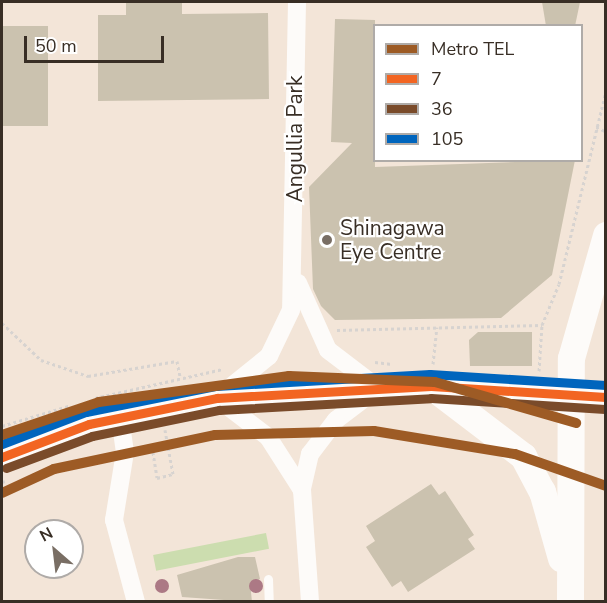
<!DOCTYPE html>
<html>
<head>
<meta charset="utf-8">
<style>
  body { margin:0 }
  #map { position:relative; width:607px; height:603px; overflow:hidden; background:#f3e5d8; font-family:"Nunito Sans",sans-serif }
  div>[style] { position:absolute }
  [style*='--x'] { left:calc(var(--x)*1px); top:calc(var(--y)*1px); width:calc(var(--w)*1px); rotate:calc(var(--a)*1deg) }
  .water>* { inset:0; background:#ccddaf; transform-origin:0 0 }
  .building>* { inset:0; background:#cbc2af; transform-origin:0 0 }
  .path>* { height:3px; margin-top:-1.5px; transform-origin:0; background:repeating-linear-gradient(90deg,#d7d3d0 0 3px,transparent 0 6px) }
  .lane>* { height:9px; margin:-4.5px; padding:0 4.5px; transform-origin:4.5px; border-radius:4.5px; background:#fdfbf9 }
  .street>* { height:18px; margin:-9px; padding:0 9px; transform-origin:9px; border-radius:9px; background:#fdfbf9 }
  .primary>* { height:27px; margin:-13.5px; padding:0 13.5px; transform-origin:13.5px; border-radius:13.5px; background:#fdfbf9 }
  .bus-1>* { height:9px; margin:-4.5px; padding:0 4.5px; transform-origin:4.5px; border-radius:4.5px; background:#f26522 }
  .bus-2>* { height:9px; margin:-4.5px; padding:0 4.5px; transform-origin:4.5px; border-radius:4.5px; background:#7a4b2a }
  .bus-3>* { height:9px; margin:-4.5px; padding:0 4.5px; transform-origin:4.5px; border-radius:4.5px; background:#0065bd }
  .metro-1>* { height:10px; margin:-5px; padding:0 5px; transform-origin:5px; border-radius:5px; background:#9d5b25 }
  .trees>* { width:14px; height:14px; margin:-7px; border-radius:50%; background:#ac7985 }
  .dots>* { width:16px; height:16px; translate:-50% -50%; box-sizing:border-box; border:3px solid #fff; border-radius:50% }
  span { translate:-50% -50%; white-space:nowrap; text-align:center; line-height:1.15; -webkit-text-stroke:4.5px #fff; paint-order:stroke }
  .street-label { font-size:21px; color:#382e25 }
  .poi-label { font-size:21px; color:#382e25 }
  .left { translate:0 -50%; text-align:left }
  .frame { position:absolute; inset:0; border:3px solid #382e25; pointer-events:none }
  .legend { position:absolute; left:373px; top:24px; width:210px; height:138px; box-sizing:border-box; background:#fff; border:2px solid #afaba8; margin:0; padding:8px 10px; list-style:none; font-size:18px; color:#382e25 }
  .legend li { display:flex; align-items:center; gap:12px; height:30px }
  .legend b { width:30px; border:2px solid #afaba8 }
  .north { position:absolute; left:24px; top:519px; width:60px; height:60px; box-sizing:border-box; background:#fff; border:2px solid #afaba8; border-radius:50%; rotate:332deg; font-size:16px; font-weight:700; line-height:24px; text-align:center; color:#382e25 }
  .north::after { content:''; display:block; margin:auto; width:21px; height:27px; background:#796e64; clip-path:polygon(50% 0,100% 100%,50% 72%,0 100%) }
  .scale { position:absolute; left:24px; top:36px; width:140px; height:27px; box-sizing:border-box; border:3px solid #382e25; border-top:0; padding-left:8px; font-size:18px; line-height:21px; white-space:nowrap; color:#382e25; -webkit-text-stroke:4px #fff; paint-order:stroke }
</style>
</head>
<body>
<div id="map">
  <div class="water">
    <div style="left:266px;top:533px;width:16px;height:115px;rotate:79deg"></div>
  </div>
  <div class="building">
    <div style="clip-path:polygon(126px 2px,182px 2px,182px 14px,268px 13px,269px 99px,98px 101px,98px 15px,126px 15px)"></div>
    <div style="clip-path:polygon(542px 2px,580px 2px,575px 26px,546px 26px)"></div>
    <div style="clip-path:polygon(335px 19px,375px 20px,375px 167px,575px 160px,552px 275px,501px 318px,335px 320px,321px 306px,313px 289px,309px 187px,352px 143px,331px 142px)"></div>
    <div style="left:48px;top:26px;width:100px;height:46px;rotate:90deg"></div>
    <div style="clip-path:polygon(478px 332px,532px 332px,532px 366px,470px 366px,469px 340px)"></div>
    <div style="clip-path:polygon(431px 484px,439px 495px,445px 491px,474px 535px,468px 539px,475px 549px,408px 592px,401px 581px,392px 587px,366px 547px,375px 541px,366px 526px)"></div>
    <div style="clip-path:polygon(238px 557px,255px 557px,260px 579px,250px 582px,252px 602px,182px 597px,177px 575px)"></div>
  </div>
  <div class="path">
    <div style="--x:596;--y:127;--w:10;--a:24"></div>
    <div style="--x:2;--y:323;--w:54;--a:43.5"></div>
    <div style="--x:41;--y:360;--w:50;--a:18.8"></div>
    <div style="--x:88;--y:376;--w:90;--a:-9.6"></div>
    <div style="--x:177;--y:361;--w:15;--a:79"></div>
    <div style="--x:337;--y:330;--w:205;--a:-1.4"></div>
    <div style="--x:375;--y:362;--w:17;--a:7"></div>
    <div style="--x:433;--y:364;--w:37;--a:-84"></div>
    <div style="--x:539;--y:371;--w:46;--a:-86.3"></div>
    <div style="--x:542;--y:325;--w:44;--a:-67.5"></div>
    <div style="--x:559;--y:284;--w:199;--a:-76.3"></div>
    <div style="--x:95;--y:398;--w:131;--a:-12.8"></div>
    <div style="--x:2;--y:426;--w:72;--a:-16.9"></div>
    <div style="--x:152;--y:446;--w:32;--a:81"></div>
    <div style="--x:157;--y:478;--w:16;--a:-14"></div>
    <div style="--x:173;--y:474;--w:45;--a:-100.3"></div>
    <div style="--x:2;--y:482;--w:3;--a:-18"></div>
  </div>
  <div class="lane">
    <div style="--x:268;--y:579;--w:23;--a:88"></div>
  </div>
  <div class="street">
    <div style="--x:297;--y:2;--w:308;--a:91.1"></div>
    <div style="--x:291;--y:310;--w:51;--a:115.6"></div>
    <div style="--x:269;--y:356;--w:67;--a:141.1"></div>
    <div style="--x:217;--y:398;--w:64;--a:37.4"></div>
    <div style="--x:268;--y:437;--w:63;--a:57.3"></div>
    <div style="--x:298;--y:283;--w:73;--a:65.9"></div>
    <div style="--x:328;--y:350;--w:63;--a:37.2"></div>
    <div style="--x:378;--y:388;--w:53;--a:142.7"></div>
    <div style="--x:336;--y:420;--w:43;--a:127.4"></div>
    <div style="--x:310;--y:454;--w:37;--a:103"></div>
    <div style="--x:302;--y:490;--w:112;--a:85.9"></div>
    <div style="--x:120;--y:417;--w:35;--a:82"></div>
    <div style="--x:125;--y:452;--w:69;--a:99.2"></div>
    <div style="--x:114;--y:520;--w:85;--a:75"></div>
  </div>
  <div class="primary">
    <div style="--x:431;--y:386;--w:116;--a:37.3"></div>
    <div style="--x:523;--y:456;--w:40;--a:62"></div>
    <div style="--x:542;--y:491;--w:70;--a:74.2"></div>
    <div style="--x:2;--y:457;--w:93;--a:-20.8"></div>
    <div style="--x:89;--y:424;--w:131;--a:-11.5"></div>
    <div style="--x:217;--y:398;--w:214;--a:-3.2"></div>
    <div style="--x:431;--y:386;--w:175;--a:3.6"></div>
    <div style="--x:570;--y:602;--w:244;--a:-89.8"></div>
    <div style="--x:571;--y:358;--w:128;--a:-74.1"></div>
  </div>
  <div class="bus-1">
    <div style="--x:2;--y:457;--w:93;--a:-20.8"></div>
    <div style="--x:89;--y:424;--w:131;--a:-11.5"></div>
    <div style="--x:217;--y:398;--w:214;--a:-3.2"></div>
    <div style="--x:431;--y:386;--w:175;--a:3.6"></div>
  </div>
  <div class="bus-2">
    <div style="--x:6;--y:468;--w:92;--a:-20.4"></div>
    <div style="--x:92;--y:436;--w:130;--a:-11.6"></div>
    <div style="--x:219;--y:410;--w:212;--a:-3.2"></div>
    <div style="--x:431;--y:398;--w:174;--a:3.6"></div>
  </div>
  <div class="bus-3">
    <div style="--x:2;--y:444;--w:90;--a:-20.9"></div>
    <div style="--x:86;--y:412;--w:133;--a:-11.3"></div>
    <div style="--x:216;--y:386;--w:214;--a:-3.2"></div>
    <div style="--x:430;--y:374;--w:176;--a:3.6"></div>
  </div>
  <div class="metro-1">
    <div style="--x:2;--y:435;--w:102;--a:-18.8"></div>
    <div style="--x:99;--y:402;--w:192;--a:-7.8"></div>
    <div style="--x:289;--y:376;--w:146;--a:2.4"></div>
    <div style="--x:435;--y:382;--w:147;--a:16.2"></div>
    <div style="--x:2;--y:493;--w:57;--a:-24.8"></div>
    <div style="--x:54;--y:469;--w:165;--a:-11.9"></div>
    <div style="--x:215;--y:435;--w:159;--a:-1.4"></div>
    <div style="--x:374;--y:431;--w:143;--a:9.3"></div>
    <div style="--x:515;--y:454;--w:96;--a:19.4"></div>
  </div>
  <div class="trees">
    <div style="left:162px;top:586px"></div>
    <div style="left:256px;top:586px"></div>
  </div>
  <div class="dots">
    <div style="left:327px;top:240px;background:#796e64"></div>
  </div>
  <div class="street-label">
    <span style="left:295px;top:139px;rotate:-90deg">Angullia Park</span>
  </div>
  <div class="poi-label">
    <span class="left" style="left:340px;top:240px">Shinagawa<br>Eye Centre</span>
  </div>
  <div class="frame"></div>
  <ul class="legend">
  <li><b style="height:8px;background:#9d5b25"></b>Metro TEL</li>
  <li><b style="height:8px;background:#f26522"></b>7</li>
  <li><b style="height:8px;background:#7a4b2a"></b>36</li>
  <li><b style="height:8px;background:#0065bd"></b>105</li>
  </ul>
  <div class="north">N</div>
  <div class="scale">50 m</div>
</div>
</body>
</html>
